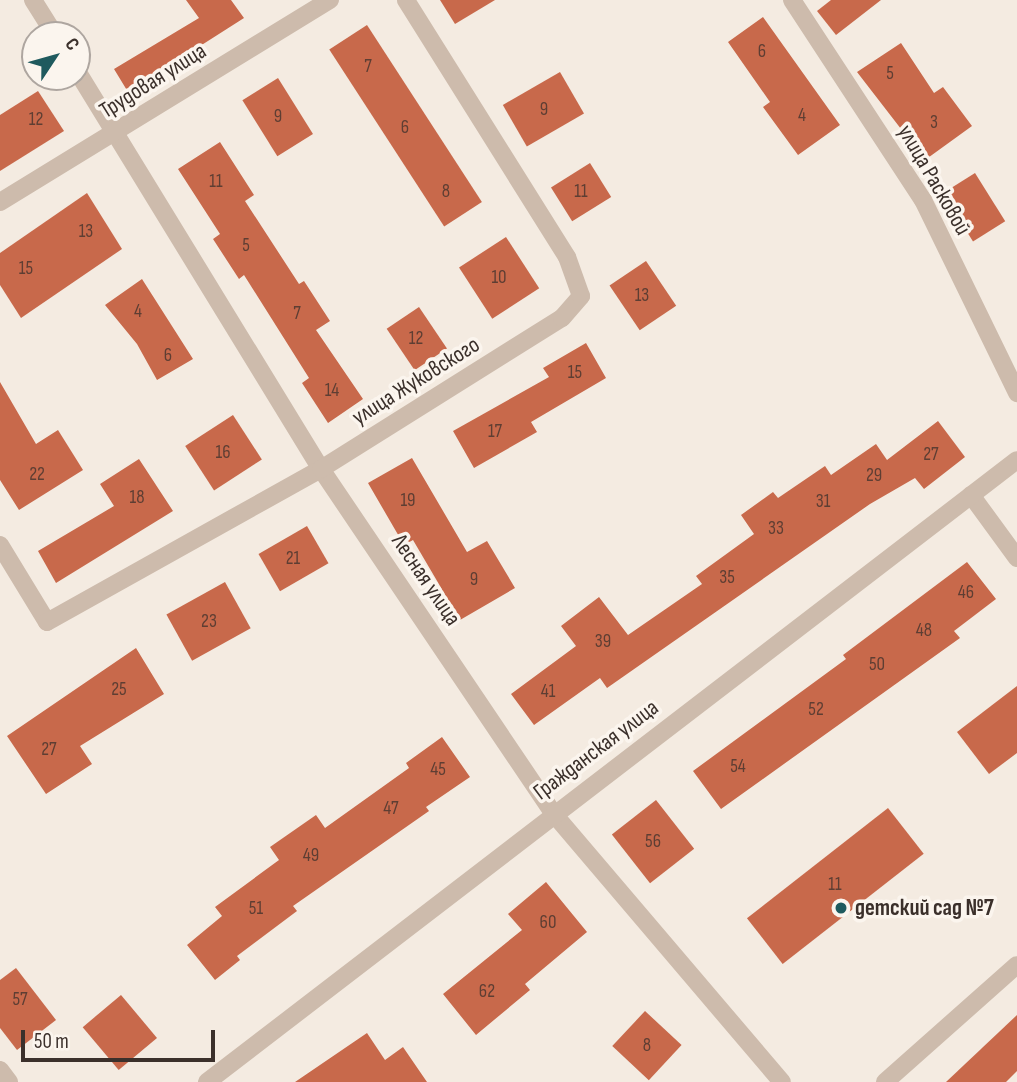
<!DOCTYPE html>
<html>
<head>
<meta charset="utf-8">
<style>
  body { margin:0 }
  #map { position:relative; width:1017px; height:1082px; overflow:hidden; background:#f4ebe1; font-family:"Sofia Sans Condensed",sans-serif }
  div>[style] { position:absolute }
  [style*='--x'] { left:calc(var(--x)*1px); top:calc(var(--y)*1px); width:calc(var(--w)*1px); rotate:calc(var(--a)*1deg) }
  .building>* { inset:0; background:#c8694b; transform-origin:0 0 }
  .minor>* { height:18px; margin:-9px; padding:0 9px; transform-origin:9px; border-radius:9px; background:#cdbbac }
  .tertiary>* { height:18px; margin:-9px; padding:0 9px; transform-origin:9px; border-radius:9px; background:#cdbbac }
  .dots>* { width:19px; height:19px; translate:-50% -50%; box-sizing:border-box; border:4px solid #fbf5ee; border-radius:50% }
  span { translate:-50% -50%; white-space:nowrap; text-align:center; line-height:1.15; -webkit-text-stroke:7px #fbf5ee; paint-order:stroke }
  .number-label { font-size:19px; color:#5e3e33 }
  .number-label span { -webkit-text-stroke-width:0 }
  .street-label { font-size:23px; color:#3b302b }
  .poi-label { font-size:23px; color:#3b302b; font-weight:700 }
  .left { translate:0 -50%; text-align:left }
  .north { position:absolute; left:21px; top:21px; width:70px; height:70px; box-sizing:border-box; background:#fbf5ee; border:2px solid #aea6a0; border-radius:50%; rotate:54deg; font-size:19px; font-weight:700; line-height:28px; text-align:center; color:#3b302b }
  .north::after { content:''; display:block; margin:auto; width:24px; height:32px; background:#1f5a5e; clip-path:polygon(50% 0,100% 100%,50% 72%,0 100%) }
  .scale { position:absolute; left:21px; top:1030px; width:194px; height:32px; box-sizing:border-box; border:4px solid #3b302b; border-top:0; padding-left:9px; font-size:21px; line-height:24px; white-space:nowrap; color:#3b302b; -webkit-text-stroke:5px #fbf5ee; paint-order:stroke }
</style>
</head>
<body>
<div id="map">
  <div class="building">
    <div style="clip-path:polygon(186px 0,231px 0,244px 18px,128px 92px,114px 69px,199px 18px)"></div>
    <div style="clip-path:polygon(440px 0,495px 0,455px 24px)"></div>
    <div style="clip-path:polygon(831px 0,881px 0,836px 35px,817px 11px)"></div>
    <div style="clip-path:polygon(763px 17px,840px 125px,798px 155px,763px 107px,770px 102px,728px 42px)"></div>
    <div style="left:367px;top:25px;width:211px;height:45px;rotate:57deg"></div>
    <div style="clip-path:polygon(901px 43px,934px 93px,943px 87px,972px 126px,925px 160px,857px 72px)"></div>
    <div style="left:560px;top:72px;width:48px;height:66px;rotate:60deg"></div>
    <div style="left:278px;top:78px;width:66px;height:42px;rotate:58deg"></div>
    <div style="clip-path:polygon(38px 91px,64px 131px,0 171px,0 115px)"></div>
    <div style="clip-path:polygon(220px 142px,254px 195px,245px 201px,299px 284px,304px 281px,330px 321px,316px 330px,363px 399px,328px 423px,302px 383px,309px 378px,244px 275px,239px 279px,213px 239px,220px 234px,178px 169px)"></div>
    <div style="left:590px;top:163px;width:40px;height:46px;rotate:58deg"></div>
    <div style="left:975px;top:173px;width:57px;height:38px;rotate:58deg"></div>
    <div style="clip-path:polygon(87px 193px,122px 249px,21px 318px,0 285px,0 253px)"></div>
    <div style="left:506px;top:237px;width:61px;height:56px;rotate:57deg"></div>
    <div style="left:646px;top:261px;width:54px;height:44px;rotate:56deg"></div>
    <div style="clip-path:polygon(142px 279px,193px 359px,157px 380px,137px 344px,105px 305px)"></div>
    <div style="left:419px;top:307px;width:50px;height:39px;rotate:56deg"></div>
    <div style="clip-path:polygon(586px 343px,606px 378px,531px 422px,537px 432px,474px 468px,453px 431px,549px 377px,543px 368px)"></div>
    <div style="clip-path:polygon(0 382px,36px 444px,58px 430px,83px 470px,19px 510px,0 480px)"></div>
    <div style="left:233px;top:415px;width:53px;height:57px;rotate:57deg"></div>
    <div style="clip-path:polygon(938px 421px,965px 457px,924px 489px,915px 478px,870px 504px,607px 688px,600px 678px,534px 725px,511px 694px,576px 646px,561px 626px,599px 597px,628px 635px,702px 584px,696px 576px,754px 534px,741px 515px,773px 492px,778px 498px,825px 466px,831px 475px,876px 444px,887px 460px)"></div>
    <div style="clip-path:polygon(412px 458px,467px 552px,487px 541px,515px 588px,460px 620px,413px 540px,404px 545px,368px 483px)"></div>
    <div style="clip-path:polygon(139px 459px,173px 511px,56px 583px,38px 551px,114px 506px,100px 484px)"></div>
    <div style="left:307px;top:526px;width:43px;height:56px;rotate:60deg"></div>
    <div style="clip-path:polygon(967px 562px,996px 599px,954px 631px,960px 638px,721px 809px,693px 771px,846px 659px,843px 655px)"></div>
    <div style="left:225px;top:582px;width:53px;height:67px;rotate:61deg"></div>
    <div style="clip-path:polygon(136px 648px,164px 694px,80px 746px,92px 764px,46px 794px,7px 736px)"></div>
    <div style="clip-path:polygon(1017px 686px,1017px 753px,989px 774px,957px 732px)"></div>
    <div style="clip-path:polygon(442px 737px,470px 777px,426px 807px,429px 811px,293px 906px,297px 911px,237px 956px,240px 960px,215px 980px,187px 945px,222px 916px,215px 907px,279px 860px,270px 847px,316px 815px,325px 828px,409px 768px,406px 763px)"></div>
    <div style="left:656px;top:800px;width:62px;height:56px;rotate:52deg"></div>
    <div style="left:888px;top:808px;width:58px;height:179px;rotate:52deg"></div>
    <div style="clip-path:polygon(546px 882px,587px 932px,525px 984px,530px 990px,476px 1035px,443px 994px,522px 930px,508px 914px)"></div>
    <div style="clip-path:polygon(16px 968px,56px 1020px,17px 1050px,0 1028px,0 980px)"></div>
    <div style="left:121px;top:995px;width:56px;height:50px;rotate:50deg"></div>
    <div style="left:645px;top:1011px;width:50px;height:48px;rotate:43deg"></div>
    <div style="clip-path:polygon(1017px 1015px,1017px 1071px,1006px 1082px,946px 1082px)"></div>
    <div style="clip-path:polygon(367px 1033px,385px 1060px,403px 1047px,427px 1082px,295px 1082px)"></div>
  </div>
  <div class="minor">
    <div style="--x:33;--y:0;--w:41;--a:57.8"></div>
    <div style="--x:792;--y:0;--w:239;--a:56.8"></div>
    <div style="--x:923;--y:200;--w:215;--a:64"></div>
    <div style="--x:77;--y:71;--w:467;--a:58.5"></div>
    <div style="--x:321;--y:469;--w:415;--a:56"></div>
    <div style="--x:553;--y:813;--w:353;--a:49.6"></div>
    <div style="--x:0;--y:202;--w:387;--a:-31.5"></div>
    <div style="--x:971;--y:495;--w:78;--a:53.9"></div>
    <div style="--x:0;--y:545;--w:90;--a:58.6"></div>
    <div style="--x:47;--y:622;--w:314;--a:-29.2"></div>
    <div style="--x:321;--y:469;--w:284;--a:-32.1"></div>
    <div style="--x:562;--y:318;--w:29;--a:-49"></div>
    <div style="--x:581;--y:296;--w:41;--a:-109.7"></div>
    <div style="--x:567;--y:257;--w:303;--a:-122.1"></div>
    <div style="--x:0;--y:1070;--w:15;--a:53"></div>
    <div style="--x:885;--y:1082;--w:176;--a:-41.6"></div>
  </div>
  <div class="tertiary">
    <div style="--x:207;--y:1082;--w:1021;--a:-37.52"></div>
  </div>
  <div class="dots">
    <div style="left:841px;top:908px;background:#1f5a5e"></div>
  </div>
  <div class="number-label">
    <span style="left:762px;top:52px">6</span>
    <span style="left:368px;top:67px">7</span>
    <span style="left:890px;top:74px">5</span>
    <span style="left:544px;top:110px">9</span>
    <span style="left:802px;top:116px">4</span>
    <span style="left:278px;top:117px">9</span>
    <span style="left:36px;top:120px">12</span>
    <span style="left:934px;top:123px">3</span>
    <span style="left:405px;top:128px">6</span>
    <span style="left:216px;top:182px">11</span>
    <span style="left:446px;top:192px">8</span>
    <span style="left:581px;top:192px">11</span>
    <span style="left:86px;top:232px">13</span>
    <span style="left:246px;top:246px">5</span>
    <span style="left:26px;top:269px">15</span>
    <span style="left:499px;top:278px">10</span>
    <span style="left:642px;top:296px">13</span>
    <span style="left:138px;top:312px">4</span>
    <span style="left:297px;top:314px">7</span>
    <span style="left:416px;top:339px">12</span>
    <span style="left:168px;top:356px">6</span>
    <span style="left:575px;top:373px">15</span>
    <span style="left:332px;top:391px">14</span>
    <span style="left:495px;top:432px">17</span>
    <span style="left:223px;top:453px">16</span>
    <span style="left:931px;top:455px">27</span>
    <span style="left:37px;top:475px">22</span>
    <span style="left:874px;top:476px">29</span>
    <span style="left:137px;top:498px">18</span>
    <span style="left:408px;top:501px">19</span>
    <span style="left:823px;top:502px">31</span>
    <span style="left:776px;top:529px">33</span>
    <span style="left:293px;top:559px">21</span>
    <span style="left:727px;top:578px">35</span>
    <span style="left:474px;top:580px">9</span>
    <span style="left:966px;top:593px">46</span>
    <span style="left:209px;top:622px">23</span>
    <span style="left:924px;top:631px">48</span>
    <span style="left:603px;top:642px">39</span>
    <span style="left:877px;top:665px">50</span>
    <span style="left:119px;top:690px">25</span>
    <span style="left:548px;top:692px">41</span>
    <span style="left:816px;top:710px">52</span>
    <span style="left:49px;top:750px">27</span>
    <span style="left:738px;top:767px">54</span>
    <span style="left:438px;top:770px">45</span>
    <span style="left:391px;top:809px">47</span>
    <span style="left:653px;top:842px">56</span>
    <span style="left:311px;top:856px">49</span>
    <span style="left:835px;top:885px">11</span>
    <span style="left:256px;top:909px">51</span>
    <span style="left:548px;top:923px">60</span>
    <span style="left:487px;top:992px">62</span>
    <span style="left:20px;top:1000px">57</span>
    <span style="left:647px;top:1046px">8</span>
  </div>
  <div class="street-label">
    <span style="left:153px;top:81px;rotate:-32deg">Трудовая улица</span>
    <span style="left:934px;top:180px;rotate:60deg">улица Расковой</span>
    <span style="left:416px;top:381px;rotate:-32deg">улица Жуковского</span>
    <span style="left:426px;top:580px;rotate:56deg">Лесная улица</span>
    <span style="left:596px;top:750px;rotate:-37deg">Гражданская улица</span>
  </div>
  <div class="poi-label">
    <span class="left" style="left:855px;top:908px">детский сад №7</span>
  </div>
  <div class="north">С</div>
  <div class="scale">50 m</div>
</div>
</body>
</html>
